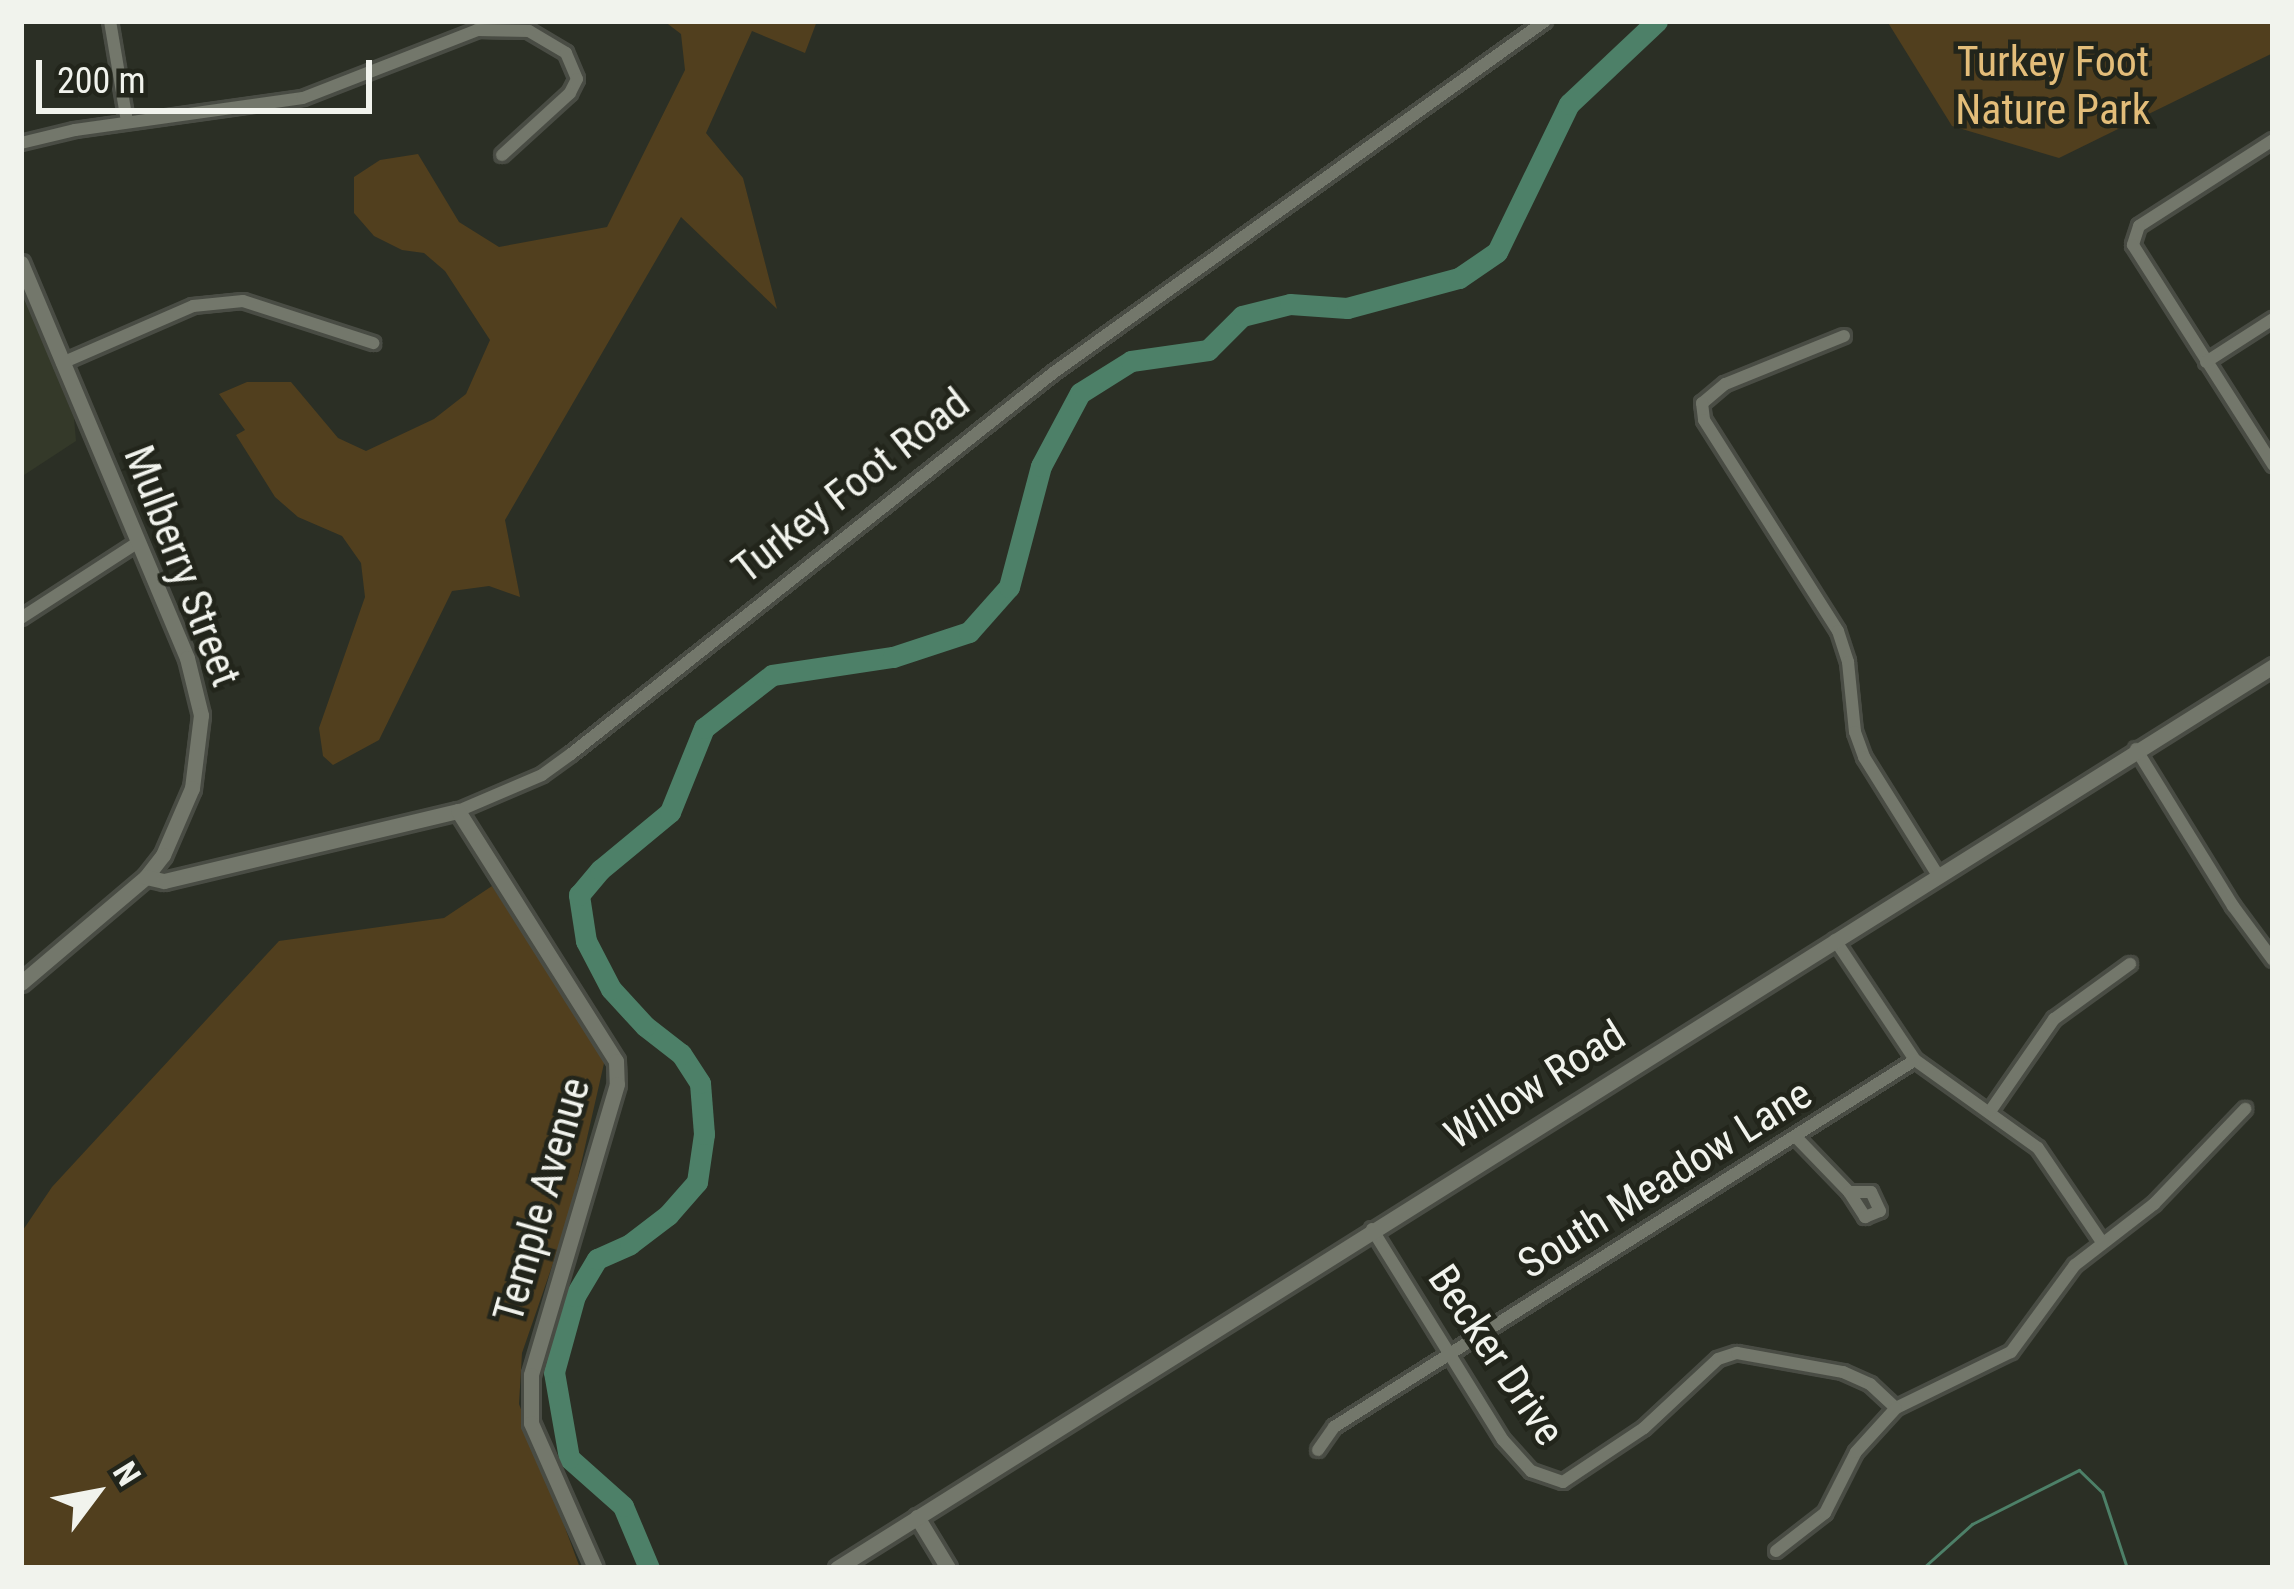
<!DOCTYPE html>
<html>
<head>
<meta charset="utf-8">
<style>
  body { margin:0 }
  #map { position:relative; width:2294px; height:1589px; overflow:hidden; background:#2b2f25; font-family:"Roboto Condensed",sans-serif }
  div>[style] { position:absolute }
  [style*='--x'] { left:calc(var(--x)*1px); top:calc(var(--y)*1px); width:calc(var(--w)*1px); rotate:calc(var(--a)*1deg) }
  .built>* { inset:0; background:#343929 }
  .green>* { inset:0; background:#513f1e }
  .stream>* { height:3px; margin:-1.5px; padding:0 1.5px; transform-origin:1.5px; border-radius:1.5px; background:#4d8068 }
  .river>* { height:21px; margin:-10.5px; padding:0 10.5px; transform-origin:10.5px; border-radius:10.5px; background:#4d8068 }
  .roads { filter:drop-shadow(3px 0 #494c44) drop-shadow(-3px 0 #494c44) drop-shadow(0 3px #494c44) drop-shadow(0 -3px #494c44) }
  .minor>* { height:12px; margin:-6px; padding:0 6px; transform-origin:6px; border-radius:6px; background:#73776b }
  .tertiary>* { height:15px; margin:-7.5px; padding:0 7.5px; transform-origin:7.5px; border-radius:7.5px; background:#73776b }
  span { translate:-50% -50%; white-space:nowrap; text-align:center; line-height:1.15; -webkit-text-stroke:9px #22251b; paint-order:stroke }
  .park-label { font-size:42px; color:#e3bd79 }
  .street-label { font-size:42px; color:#f1f3ed }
  .frame { position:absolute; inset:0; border:24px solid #f1f3ed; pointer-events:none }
  .north { position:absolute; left:36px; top:1433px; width:120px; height:120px; -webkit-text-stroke:9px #22251b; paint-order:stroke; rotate:58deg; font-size:33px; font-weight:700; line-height:48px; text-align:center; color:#f1f3ed }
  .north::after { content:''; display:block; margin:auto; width:42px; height:54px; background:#f1f3ed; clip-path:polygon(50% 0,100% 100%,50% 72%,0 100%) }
  .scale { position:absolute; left:36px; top:60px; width:336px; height:54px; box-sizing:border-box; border:6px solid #f1f3ed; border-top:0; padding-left:15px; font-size:36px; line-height:42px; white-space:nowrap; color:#f1f3ed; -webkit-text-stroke:9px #22251b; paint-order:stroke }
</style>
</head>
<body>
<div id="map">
  <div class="built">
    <div style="clip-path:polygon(21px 286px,74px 418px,76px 441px,21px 477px)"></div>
  </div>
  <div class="green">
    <div style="clip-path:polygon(664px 21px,817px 21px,805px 53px,752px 31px,706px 133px,743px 178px,777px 309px,681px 217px,505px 520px,520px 597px,489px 586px,452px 591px,379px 740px,333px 765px,323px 756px,319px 728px,365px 597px,361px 563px,342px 536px,298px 517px,275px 497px,236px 435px,245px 430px,219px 394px,247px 382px,291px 382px,338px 438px,366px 451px,434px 419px,466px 394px,490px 340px,445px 271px,424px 253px,402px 250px,374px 236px,354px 213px,354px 177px,380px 160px,418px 154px,459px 222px,499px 247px,607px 227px,685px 70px,681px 34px)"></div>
    <div style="clip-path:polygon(1887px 21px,2273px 21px,2273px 53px,2059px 158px,1952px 126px)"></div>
    <div style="clip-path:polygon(492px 886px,605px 1059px,569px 1217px,522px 1353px,519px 1404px,580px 1568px,21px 1568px,21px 1233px,52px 1187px,279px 941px,444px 918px)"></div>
  </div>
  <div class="stream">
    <div style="--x:1923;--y:1568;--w:66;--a:-41.9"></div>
    <div style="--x:1972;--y:1524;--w:120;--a:-26.8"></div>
    <div style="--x:2079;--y:1470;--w:32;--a:44"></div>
    <div style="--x:2102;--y:1492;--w:80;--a:71.8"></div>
  </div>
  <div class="river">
    <div style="--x:649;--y:1568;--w:67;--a:-112.8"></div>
    <div style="--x:623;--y:1506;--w:72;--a:-138.4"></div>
    <div style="--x:569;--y:1458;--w:87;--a:-99.9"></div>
    <div style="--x:554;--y:1372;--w:79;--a:-74.6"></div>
    <div style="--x:575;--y:1296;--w:43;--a:-59.3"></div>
    <div style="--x:597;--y:1259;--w:36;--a:-24"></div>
    <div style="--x:630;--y:1244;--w:48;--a:-37.3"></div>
    <div style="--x:668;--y:1215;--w:44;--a:-48.7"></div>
    <div style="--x:697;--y:1182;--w:49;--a:-81.7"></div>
    <div style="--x:704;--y:1134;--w:51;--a:-94.5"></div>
    <div style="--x:700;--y:1083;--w:35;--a:-123"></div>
    <div style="--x:681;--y:1054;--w:46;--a:-142.1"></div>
    <div style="--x:645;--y:1026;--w:50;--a:-132.6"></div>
    <div style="--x:611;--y:989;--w:54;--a:-117.5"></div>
    <div style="--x:586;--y:941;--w:47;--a:-98.7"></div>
    <div style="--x:579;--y:895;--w:33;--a:-50"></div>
    <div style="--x:600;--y:870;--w:91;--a:-39.6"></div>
    <div style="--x:670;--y:812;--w:91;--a:-68"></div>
    <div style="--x:704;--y:728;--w:86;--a:-37.9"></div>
    <div style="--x:772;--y:675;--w:122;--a:-8.5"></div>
    <div style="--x:893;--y:657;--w:80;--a:-18.2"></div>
    <div style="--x:969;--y:632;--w:60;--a:-48.4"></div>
    <div style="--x:1009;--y:587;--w:125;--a:-75.2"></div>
    <div style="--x:1041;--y:466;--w:83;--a:-61.9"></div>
    <div style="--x:1080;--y:393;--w:60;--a:-32.1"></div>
    <div style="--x:1131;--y:361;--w:78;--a:-8.1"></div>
    <div style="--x:1208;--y:350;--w:48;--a:-45"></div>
    <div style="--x:1242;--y:316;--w:49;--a:-14"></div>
    <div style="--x:1290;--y:304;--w:57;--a:4"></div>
    <div style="--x:1347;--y:308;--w:116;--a:-15"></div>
    <div style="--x:1459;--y:278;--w:46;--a:-34.4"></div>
    <div style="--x:1497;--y:252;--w:165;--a:-64.1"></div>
    <div style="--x:1569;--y:104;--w:121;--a:-43.3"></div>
  </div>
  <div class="roads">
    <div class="minor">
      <div style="--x:110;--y:21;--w:102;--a:80.4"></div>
      <div style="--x:2273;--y:140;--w:159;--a:147.3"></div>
      <div style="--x:2139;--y:226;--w:20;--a:108"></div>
      <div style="--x:2133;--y:245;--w:261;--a:57.5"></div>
      <div style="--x:21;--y:143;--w:56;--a:-13.5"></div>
      <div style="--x:75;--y:130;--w:230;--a:-8"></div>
      <div style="--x:303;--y:98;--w:187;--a:-21.3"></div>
      <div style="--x:477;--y:30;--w:52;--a:1.1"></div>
      <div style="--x:529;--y:31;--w:43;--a:30.7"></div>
      <div style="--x:566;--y:53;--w:28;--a:67"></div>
      <div style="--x:577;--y:79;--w:16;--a:117"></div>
      <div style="--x:570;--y:93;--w:92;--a:137.6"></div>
      <div style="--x:1844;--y:336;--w:128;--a:158"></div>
      <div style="--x:1725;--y:384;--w:30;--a:140"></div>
      <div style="--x:1702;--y:403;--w:17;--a:83"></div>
      <div style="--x:1704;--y:420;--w:250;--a:57.6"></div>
      <div style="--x:1838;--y:631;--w:33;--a:72"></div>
      <div style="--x:1848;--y:662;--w:70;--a:84.3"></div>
      <div style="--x:1855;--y:732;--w:27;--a:70"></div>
      <div style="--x:1864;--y:757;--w:138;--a:58"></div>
      <div style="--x:2206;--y:362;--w:80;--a:-32.7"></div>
      <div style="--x:62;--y:363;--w:143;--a:-23.5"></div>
      <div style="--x:193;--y:306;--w:50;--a:-5.7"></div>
      <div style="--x:243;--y:301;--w:137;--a:17.9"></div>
      <div style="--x:21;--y:618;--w:138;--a:-32.9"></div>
      <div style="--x:2136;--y:749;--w:185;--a:58.3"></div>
      <div style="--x:2233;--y:906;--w:67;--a:53.5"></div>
      <div style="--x:458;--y:811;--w:91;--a:-23.2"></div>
      <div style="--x:542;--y:775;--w:36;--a:-36"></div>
      <div style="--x:571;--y:754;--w:614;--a:-38.32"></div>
      <div style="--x:1053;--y:373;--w:605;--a:-35.58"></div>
      <div style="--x:1835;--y:940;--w:144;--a:56.3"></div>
      <div style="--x:1915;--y:1060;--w:151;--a:35.6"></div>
      <div style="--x:2038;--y:1148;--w:114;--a:55.8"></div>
      <div style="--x:1991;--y:1110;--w:111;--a:-55.3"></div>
      <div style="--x:2054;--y:1019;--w:94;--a:-35.9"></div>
      <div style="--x:1795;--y:1136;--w:78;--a:46"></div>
      <div style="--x:1849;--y:1192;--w:30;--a:57"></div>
      <div style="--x:1865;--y:1217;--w:16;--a:-22"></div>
      <div style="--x:1880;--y:1211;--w:21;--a:-115"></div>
      <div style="--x:1871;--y:1192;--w:22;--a:180"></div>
      <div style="--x:1372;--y:1229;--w:248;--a:58.2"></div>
      <div style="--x:1503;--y:1440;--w:42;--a:47.9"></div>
      <div style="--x:1531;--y:1471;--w:34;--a:19"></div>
      <div style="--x:1563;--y:1482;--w:97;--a:-33.7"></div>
      <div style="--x:1644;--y:1428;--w:101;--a:-43"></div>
      <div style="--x:1718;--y:1359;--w:20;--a:-18"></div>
      <div style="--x:1737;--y:1353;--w:108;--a:10.2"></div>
      <div style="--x:1843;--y:1372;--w:30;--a:24"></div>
      <div style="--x:1870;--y:1384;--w:35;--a:43"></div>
      <div style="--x:1896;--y:1408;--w:128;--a:-26"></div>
      <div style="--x:2011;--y:1352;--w:108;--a:-53.7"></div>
      <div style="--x:2075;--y:1265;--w:100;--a:-37.7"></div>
      <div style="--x:2154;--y:1204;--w:132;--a:-46.2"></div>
      <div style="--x:1318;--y:1450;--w:28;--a:-55"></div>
      <div style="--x:1334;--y:1427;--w:687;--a:-32.28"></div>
      <div style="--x:1776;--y:1551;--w:62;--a:-37.8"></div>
      <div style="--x:1825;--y:1513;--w:68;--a:-63.1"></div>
      <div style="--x:1856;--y:1452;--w:59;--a:-47.7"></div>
    </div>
    <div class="tertiary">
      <div style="--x:21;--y:263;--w:428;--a:67.2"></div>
      <div style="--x:187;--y:658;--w:59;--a:76.2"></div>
      <div style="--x:201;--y:715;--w:74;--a:97"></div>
      <div style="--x:192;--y:788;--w:73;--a:113.4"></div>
      <div style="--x:163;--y:855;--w:28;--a:128"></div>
      <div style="--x:146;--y:877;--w:164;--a:139.7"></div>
      <div style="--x:146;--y:877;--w:18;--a:13"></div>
      <div style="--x:164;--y:881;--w:302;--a:-13.4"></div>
      <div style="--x:458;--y:811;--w:296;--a:57.7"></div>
      <div style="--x:616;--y:1061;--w:23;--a:88"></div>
      <div style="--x:617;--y:1084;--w:303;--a:106.5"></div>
      <div style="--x:531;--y:1375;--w:48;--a:90"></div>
      <div style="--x:531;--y:1423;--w:158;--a:66.2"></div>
      <div style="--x:917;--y:1517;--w:60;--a:58.7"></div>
      <div style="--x:837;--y:1568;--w:1696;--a:-32.13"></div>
    </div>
  </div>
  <div class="park-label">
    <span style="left:2053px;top:86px">Turkey Foot<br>Nature Park</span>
  </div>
  <div class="street-label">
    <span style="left:851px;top:486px;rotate:-38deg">Turkey Foot Road</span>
    <span style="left:182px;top:566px;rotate:69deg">Mulberry Street</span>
    <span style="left:1535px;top:1085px;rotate:-32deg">Willow Road</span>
    <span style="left:1665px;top:1179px;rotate:-32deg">South Meadow Lane</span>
    <span style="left:542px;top:1200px;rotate:-74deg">Temple Avenue</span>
    <span style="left:1496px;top:1355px;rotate:56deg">Becker Drive</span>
  </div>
  <div class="frame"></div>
  <div class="north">N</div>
  <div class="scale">200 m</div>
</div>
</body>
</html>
